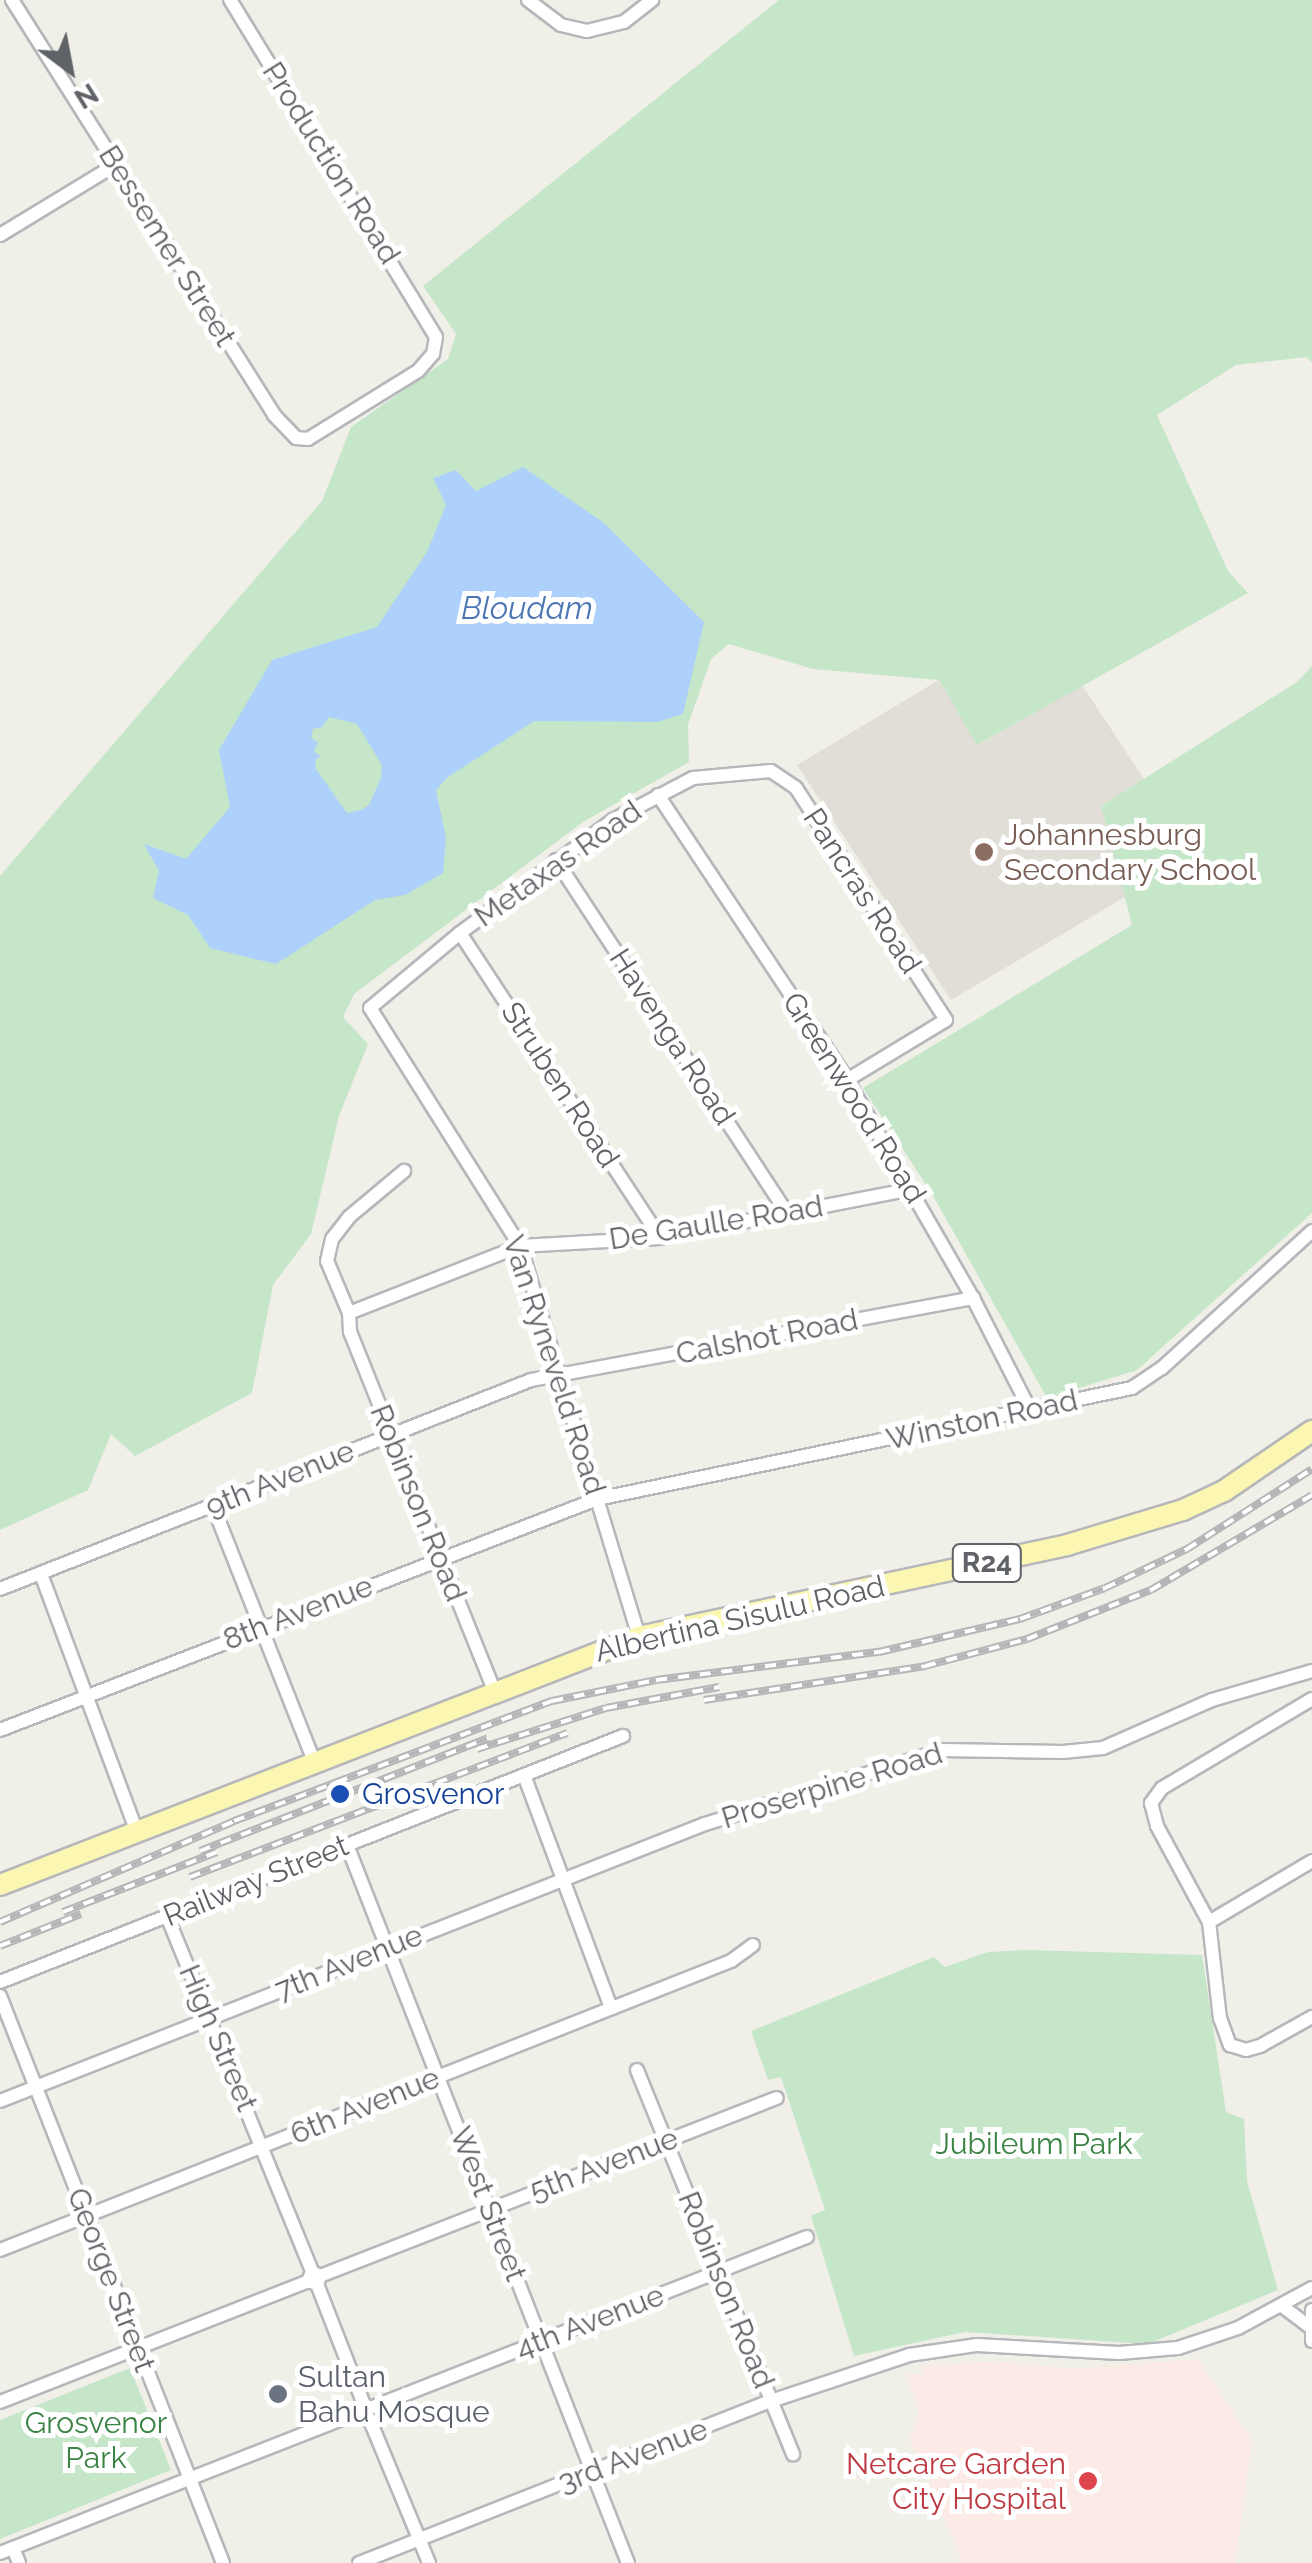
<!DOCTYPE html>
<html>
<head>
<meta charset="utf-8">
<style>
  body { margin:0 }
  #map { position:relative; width:1312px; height:2563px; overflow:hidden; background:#f0efe8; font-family:Raleway,sans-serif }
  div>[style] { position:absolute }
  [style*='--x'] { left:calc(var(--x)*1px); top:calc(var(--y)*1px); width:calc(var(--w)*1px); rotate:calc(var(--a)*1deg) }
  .education>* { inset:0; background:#e0ded6 }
  .medical>* { inset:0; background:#fbeae6 }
  .green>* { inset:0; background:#c6e6c9 }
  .water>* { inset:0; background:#add1fa }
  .roads { filter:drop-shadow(2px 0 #b5b7bb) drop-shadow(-2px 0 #b5b7bb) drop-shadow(0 2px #b5b7bb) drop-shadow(0 -2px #b5b7bb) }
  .minor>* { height:12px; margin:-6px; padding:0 6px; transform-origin:6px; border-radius:6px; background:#fff }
  .primary>* { height:20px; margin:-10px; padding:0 10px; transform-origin:10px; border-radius:10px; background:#fbf6b2 }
  .rail>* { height:8px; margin-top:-4px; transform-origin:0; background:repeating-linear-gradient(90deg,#fff 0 11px,#b5b6b7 0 22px); box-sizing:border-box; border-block:2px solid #b5b6b7 }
  .dots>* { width:28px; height:28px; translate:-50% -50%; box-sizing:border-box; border:5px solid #fff; border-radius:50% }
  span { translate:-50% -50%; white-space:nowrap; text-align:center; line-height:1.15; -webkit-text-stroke:10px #fff; paint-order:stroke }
  .shield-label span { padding:2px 8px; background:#fff; border:2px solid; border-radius:8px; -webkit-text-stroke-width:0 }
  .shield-label { font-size:28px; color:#5f6267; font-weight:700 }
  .street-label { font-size:30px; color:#5f6267 }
  .education-label { font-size:30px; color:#785e54 }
  .left { translate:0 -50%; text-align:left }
  .transit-label { font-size:30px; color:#164399 }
  .park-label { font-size:30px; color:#3a8344 }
  .worship-label { font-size:30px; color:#5b616d }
  .health-label { font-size:30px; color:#be3a42 }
  .right { translate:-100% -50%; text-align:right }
  .water-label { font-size:32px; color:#4d76b5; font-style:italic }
  .north { position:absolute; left:20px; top:20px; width:100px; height:100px; -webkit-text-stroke:8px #fff; paint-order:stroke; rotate:148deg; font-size:28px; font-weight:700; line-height:40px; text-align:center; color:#5f6267 }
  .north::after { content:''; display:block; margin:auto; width:35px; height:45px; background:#5f6267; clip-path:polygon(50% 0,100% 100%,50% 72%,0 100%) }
</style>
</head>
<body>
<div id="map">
  <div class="education">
    <div style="clip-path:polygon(939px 680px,978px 745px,1082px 685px,1144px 779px,1101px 806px,1125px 897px,951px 1000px,797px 765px)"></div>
  </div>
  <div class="medical">
    <div style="clip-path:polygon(1198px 2359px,1252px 2441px,1235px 2563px,963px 2563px,910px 2439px,919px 2412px,906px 2375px,923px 2374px,924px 2366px,997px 2361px,1074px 2369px)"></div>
  </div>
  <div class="green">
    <div style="clip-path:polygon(779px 0,1312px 0,1312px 363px,1307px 357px,1236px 365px,1157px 415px,1228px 571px,1248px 593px,977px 745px,939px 680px,813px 669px,729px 644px,711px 659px,688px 725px,689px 762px,583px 822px,354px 994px,343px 1017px,368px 1044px,339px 1116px,311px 1234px,273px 1285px,252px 1393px,135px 1456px,111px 1434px,88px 1490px,0 1530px,0 876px,322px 501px,351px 427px,448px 359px,456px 334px,423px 286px)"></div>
    <div style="clip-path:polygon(1312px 666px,1312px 1213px,1137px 1370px,1047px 1398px,932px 1194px,863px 1088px,1132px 925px,1101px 806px,1297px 682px)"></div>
    <div style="clip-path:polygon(1028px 1950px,1202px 1955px,1226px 2112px,1244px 2119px,1247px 2181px,1278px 2290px,1148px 2344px,965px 2332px,854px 2356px,811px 2216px,825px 2210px,781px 2077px,768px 2080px,751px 2031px,934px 1957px,945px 1967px,988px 1952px)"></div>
    <div style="clip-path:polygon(130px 2368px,171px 2470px,0 2539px,0 2420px)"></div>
  </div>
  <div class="water">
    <div style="clip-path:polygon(evenodd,523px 467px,604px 523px,704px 622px,683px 714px,657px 722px,534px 721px,448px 777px,436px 790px,446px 838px,443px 873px,405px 895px,375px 900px,276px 964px,210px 948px,188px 915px,153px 898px,159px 871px,144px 844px,186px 859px,230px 807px,219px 750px,272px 660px,377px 627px,427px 552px,446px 505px,433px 478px,456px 470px,476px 491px,523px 467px,329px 717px,357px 724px,382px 765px,381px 778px,369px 805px,361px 810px,347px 813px,316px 769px,315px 760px,321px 756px,314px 752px,318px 742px,311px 738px,313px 729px,322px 727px,329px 717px)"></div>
  </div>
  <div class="roads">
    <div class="minor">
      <div style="--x:12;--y:0;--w:491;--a:57.7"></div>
      <div style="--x:274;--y:415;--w:32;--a:46"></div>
      <div style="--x:296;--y:438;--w:12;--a:5"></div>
      <div style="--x:308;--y:439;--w:129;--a:-31.7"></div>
      <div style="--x:418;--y:371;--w:23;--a:-49"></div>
      <div style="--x:433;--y:354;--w:17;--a:-80"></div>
      <div style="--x:436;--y:337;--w:395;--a:-121.4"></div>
      <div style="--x:528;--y:0;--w:41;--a:37.1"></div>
      <div style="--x:561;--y:25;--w:27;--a:13"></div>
      <div style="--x:587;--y:31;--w:38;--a:-14"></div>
      <div style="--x:624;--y:22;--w:36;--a:-38"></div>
      <div style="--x:0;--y:235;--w:135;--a:-31.3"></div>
      <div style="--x:658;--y:795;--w:342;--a:56.4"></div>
      <div style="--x:847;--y:1080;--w:252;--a:60"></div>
      <div style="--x:973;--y:1298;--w:128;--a:63"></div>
      <div style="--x:556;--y:860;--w:423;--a:56.8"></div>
      <div style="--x:460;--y:933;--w:365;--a:56.7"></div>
      <div style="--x:349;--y:1313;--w:56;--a:-112.9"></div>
      <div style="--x:327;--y:1261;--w:23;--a:-77"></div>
      <div style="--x:332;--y:1239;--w:28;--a:-52"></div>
      <div style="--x:349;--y:1217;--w:72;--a:-39.9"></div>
      <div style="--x:213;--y:1506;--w:274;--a:68.4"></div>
      <div style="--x:41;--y:1574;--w:275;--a:69.6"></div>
      <div style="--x:0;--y:1589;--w:571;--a:-21.48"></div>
      <div style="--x:531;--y:1380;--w:450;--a:-10.5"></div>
      <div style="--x:639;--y:1637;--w:409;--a:-106.9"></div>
      <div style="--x:520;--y:1246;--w:281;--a:-122.2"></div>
      <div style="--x:370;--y:1008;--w:117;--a:-39.8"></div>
      <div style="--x:460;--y:933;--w:190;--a:-36.4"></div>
      <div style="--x:613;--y:820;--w:90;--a:-27.7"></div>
      <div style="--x:693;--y:778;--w:78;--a:-5.1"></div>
      <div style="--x:771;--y:771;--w:30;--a:34"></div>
      <div style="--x:796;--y:788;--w:276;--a:57.1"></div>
      <div style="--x:946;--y:1020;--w:116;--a:148.8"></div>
      <div style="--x:494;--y:1690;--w:386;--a:-111.9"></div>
      <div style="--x:350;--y:1332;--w:19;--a:-93"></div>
      <div style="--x:349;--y:1313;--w:184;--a:-21.4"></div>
      <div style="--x:520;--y:1246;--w:140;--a:-3.3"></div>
      <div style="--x:660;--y:1238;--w:256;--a:-11"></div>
      <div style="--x:1312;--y:1699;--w:174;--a:149.3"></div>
      <div style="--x:1162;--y:1788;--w:19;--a:126"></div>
      <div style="--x:1151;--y:1803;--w:24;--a:75"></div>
      <div style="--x:1157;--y:1826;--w:109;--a:61.6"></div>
      <div style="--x:1209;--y:1922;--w:97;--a:83.5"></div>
      <div style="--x:1220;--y:2018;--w:29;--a:70"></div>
      <div style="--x:1230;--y:2045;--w:17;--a:17"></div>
      <div style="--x:1246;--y:2050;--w:15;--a:-16"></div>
      <div style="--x:1260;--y:2046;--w:60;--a:-29.1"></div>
      <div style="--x:0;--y:1730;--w:640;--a:-21.15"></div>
      <div style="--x:597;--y:1499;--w:546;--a:-11.72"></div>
      <div style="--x:1132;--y:1388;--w:36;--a:-34"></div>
      <div style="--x:1162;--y:1368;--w:203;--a:-42.4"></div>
      <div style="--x:524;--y:1775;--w:249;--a:69.5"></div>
      <div style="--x:347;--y:1845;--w:771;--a:68.63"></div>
      <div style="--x:167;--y:1916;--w:384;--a:67.8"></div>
      <div style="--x:1209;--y:1922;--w:120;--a:-30.6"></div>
      <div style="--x:0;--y:1982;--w:670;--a:-21.55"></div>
      <div style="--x:0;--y:1996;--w:609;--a:68.53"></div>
      <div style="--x:637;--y:2070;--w:415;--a:67.9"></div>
      <div style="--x:0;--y:2101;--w:757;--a:-21.45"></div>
      <div style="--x:705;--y:1824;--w:249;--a:-17.3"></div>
      <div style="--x:943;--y:1750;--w:120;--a:1"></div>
      <div style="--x:1063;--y:1752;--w:40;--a:-5.7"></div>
      <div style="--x:1103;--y:1748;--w:119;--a:-23.8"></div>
      <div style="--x:1212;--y:1700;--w:104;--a:-16.2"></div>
      <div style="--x:0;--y:2250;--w:786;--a:-21.57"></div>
      <div style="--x:731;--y:1961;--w:27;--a:-36"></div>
      <div style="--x:320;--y:2276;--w:490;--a:-21.3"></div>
      <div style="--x:317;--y:2284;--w:127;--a:68.7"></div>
      <div style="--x:1282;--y:2306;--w:35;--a:37"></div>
      <div style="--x:1312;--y:2310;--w:31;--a:90"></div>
      <div style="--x:0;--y:2402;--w:331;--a:-21.4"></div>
      <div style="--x:308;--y:2281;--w:9;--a:18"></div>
      <div style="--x:317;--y:2284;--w:9;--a:-69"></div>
      <div style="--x:320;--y:2276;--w:9;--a:-153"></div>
      <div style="--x:312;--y:2272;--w:10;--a:114"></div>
      <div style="--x:373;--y:2407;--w:466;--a:-21.4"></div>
      <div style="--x:369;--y:2418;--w:157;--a:67.5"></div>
      <div style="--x:13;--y:2548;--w:16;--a:68"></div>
      <div style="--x:0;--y:2553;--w:384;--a:-21.4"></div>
      <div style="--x:359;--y:2563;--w:443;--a:-21.5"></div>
      <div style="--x:771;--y:2401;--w:145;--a:-18.4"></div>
      <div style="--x:909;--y:2355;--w:69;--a:-8.4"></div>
      <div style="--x:977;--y:2345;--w:142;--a:3.2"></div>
      <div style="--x:1119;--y:2353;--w:59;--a:-4.8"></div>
      <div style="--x:1178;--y:2348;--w:63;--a:-18.4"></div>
      <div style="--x:1238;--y:2328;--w:84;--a:-28.4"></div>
    </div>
    <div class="primary">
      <div style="--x:0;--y:1885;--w:685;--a:-21.21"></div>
      <div style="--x:639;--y:1637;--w:438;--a:-12.1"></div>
      <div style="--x:1067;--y:1545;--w:121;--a:-16.8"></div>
      <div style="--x:1183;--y:1510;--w:45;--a:-24.9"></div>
      <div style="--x:1224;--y:1491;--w:107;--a:-34.3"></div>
    </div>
  </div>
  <div class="rail">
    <div style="--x:704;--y:1700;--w:224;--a:-8.7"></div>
    <div style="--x:925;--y:1666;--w:106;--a:-14.8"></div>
    <div style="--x:1027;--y:1639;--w:133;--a:-21.6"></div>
    <div style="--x:1151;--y:1590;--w:187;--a:-30.5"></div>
    <div style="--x:477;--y:1749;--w:135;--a:-17.6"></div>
    <div style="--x:606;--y:1708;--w:115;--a:-10.5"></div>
    <div style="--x:200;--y:1851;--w:309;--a:-21.4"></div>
    <div style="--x:190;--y:1877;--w:404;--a:-20.9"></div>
    <div style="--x:63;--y:1912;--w:165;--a:-21.3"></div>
    <div style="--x:0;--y:1922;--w:255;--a:-23.3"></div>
    <div style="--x:234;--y:1821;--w:340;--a:-20.7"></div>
    <div style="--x:552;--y:1701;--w:106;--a:-11.4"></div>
    <div style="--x:656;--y:1680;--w:225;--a:-7.2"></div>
    <div style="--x:879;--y:1652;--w:145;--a:-13.2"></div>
    <div style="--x:1020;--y:1619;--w:90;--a:-20"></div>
    <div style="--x:1105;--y:1588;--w:91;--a:-25.4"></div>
    <div style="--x:1187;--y:1549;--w:148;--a:-32.6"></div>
    <div style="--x:0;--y:1946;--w:87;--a:-21.6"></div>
  </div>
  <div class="dots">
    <div style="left:984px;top:852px;background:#8d6e63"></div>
    <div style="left:340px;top:1794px;background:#1a4fb4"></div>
    <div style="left:278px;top:2394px;background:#6b7280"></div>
    <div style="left:1088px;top:2481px;background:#e0444e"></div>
  </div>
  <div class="shield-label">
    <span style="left:987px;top:1563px">R24</span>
  </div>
  <div class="street-label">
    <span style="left:331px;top:163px;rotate:58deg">Production Road</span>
    <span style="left:167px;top:246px;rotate:58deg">Bessemer Street</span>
    <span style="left:558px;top:864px;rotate:-35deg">Metaxas Road</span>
    <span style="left:862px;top:891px;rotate:57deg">Pancras Road</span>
    <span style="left:672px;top:1037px;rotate:57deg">Havenga Road</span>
    <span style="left:560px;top:1085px;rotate:57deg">Struben Road</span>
    <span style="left:854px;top:1098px;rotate:58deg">Greenwood Road</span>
    <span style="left:716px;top:1223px;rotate:-9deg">De Gaulle Road</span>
    <span style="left:767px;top:1337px;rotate:-11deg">Calshot Road</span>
    <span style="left:554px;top:1365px;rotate:72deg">Van Ryneveld Road</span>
    <span style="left:982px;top:1420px;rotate:-12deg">Winston Road</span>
    <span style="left:280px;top:1479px;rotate:-22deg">9th Avenue</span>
    <span style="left:418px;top:1503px;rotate:68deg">Robinson Road</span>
    <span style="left:298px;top:1613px;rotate:-21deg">8th Avenue</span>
    <span style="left:740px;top:1619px;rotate:-13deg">Albertina Sisulu Road</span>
    <span style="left:832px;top:1786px;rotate:-17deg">Proserpine Road</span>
    <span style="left:256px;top:1881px;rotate:-22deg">Railway Street</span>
    <span style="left:349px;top:1963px;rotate:-22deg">7th Avenue</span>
    <span style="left:218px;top:2038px;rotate:67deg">High Street</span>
    <span style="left:365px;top:2106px;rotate:-22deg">6th Avenue</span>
    <span style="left:604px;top:2165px;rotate:-21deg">5th Avenue</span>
    <span style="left:488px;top:2204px;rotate:69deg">West Street</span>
    <span style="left:111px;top:2280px;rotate:69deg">George Street</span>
    <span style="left:726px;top:2290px;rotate:68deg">Robinson Road</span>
    <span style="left:590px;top:2322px;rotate:-21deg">4th Avenue</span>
    <span style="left:633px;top:2456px;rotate:-21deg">3rd Avenue</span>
  </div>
  <div class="education-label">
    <span class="left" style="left:1004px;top:852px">Johannesburg<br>Secondary School</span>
  </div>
  <div class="transit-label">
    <span class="left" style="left:362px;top:1794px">Grosvenor</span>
  </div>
  <div class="park-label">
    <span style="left:1034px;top:2144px">Jubileum Park</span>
    <span style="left:96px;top:2440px">Grosvenor<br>Park</span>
  </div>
  <div class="worship-label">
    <span class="left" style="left:298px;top:2394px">Sultan<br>Bahu Mosque</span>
  </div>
  <div class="health-label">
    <span class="right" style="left:1066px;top:2481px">Netcare Garden<br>City Hospital</span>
  </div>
  <div class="water-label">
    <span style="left:527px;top:608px">Bloudam</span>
  </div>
  <div class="north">N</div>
</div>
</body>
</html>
